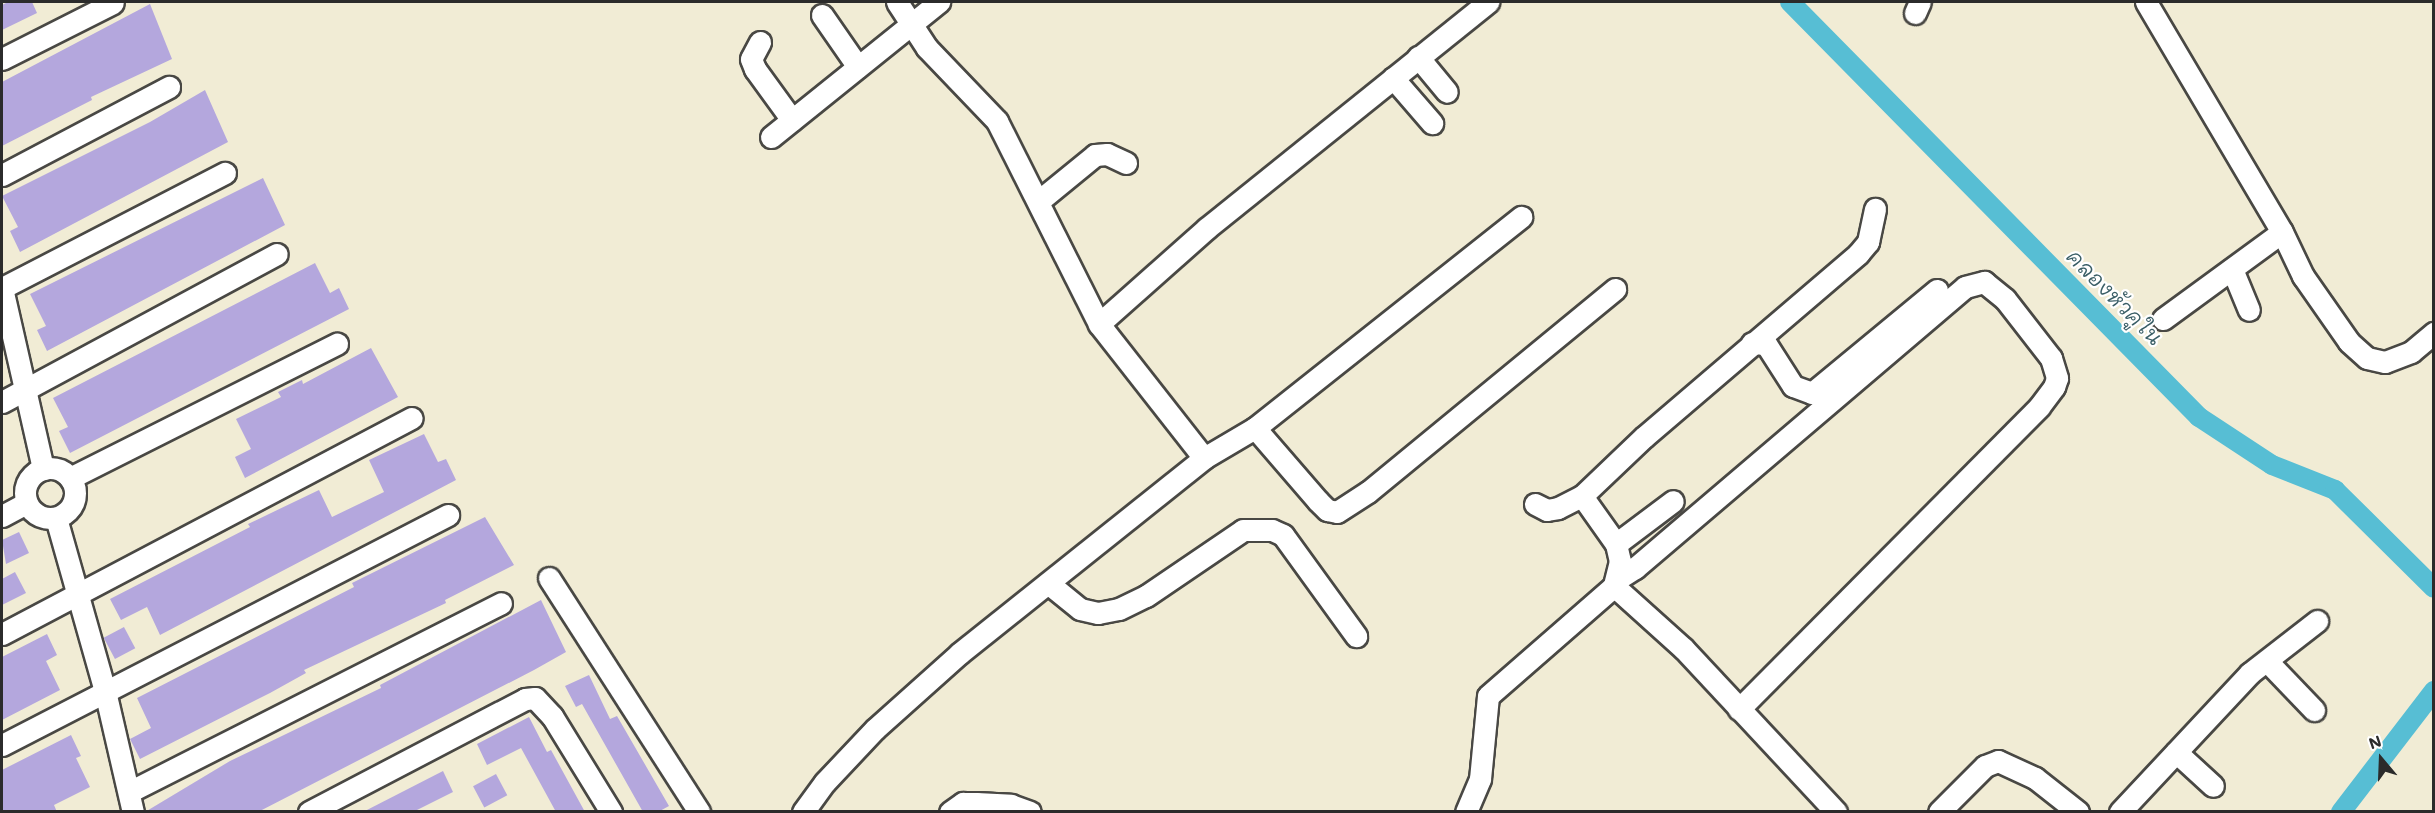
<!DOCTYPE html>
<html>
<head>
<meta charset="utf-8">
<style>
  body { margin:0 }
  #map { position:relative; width:2435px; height:813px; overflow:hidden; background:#f1ecd5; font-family:Mali,"Playpen Sans Thai",sans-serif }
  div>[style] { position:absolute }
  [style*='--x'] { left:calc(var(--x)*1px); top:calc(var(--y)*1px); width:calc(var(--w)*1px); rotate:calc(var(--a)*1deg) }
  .canal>* { height:20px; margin:-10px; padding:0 10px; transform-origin:10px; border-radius:10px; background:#57bed4 }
  .building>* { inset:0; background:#b4a7dd; transform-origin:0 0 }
  .roads { filter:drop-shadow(2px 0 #494844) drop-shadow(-2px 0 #494844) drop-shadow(0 2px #494844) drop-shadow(0 -2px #494844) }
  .minor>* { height:21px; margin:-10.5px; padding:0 10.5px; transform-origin:10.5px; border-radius:10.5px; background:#fff }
  .minor>.ring { margin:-10.5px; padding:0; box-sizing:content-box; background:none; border:21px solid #fff; border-radius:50% }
  span { translate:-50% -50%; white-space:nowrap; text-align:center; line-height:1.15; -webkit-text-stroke:4.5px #fff; paint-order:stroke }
  .water-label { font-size:21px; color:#3a5e66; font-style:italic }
  .frame { position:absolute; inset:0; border:3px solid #2b2b2b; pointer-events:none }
  .north { position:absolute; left:2351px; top:729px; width:60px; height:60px; -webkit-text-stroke:4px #fff; paint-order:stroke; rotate:341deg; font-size:16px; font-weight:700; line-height:24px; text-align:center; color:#2b2b2b }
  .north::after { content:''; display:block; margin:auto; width:21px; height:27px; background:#2b2b2b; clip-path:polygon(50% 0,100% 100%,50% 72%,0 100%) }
</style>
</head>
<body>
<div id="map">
  <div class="canal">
    <div style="--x:1790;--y:2;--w:583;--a:45.42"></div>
    <div style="--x:2199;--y:417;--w:87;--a:33.3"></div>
    <div style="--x:2272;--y:465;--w:68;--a:21.6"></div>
    <div style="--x:2335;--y:490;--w:139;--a:44.7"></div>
    <div style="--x:2341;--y:812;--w:153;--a:-52.5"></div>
  </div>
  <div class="building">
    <div style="clip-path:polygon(8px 2px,32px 2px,37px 13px,2px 30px,2px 5px)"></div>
    <div style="clip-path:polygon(150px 4px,172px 59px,91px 97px,92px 100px,2px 146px,2px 82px)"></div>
    <div style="clip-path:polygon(205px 90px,228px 142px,20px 252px,10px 231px,18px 227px,2px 196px,150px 122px)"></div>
    <div style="clip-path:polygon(263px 178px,285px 225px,47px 351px,37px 330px,46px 326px,30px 294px)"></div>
    <div style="clip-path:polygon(315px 263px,330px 293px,339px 288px,349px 309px,70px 453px,59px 431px,68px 427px,53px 398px)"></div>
    <div style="clip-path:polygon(371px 348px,398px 397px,245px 478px,235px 457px,251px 449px,236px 419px,281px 397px,278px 392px,302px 380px,303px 384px)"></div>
    <div style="clip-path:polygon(424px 434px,438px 462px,446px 459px,456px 480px,160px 635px,147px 607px,121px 620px,110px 599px,250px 527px,248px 524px,319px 490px,332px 517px,384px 492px,369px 460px)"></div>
    <div style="clip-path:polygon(485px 517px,514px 565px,445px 600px,446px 603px,304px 670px,306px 673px,270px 693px,140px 759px,130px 739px,151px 728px,137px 698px,354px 587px,352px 583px)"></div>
    <div style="clip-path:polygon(19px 532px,29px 553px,6px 564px,2px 540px)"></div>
    <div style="clip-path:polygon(15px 572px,26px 593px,2px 605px,2px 579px)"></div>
    <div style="clip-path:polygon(541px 600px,566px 652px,534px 670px,258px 812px,145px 812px,230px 761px,381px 688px,380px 685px)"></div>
    <div style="left:124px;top:627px;width:24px;height:23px;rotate:62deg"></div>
    <div style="clip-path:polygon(47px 634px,57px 655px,46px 661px,60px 690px,2px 720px,2px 657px)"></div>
    <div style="clip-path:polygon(589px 675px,610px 719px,617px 716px,669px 806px,658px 812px,643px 812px,582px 704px,576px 707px,565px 686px)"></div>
    <div style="clip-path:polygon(529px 717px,547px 752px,551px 750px,585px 812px,556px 812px,521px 748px,487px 765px,477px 744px)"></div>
    <div style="clip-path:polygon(71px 735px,81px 756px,76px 758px,90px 787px,54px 805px,57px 812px,2px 812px,2px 770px)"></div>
    <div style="clip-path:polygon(443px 771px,453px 792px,413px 812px,363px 812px)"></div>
    <div style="left:496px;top:774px;width:24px;height:26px;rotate:62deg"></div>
  </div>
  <div class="roads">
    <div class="minor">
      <div style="--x:2146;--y:2;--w:267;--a:59.4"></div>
      <div style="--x:2282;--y:232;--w:49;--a:64.5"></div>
      <div style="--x:2303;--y:276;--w:80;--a:55.1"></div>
      <div style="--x:2349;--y:342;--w:24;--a:42"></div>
      <div style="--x:2367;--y:358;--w:18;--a:13"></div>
      <div style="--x:2385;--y:362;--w:28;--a:-21"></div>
      <div style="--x:2411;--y:352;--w:30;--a:-40"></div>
      <div style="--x:1915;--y:13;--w:12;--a:-66"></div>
      <div style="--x:822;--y:15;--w:63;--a:55.3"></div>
      <div style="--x:760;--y:42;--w:19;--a:118"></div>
      <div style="--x:751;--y:59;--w:11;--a:68"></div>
      <div style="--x:755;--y:69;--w:63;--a:54"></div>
      <div style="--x:1418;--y:57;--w:45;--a:50.4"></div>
      <div style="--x:2;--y:59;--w:124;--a:-26.8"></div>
      <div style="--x:1393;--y:78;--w:60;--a:49.1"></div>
      <div style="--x:771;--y:137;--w:216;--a:-38.8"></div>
      <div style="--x:2;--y:175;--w:189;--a:-27.8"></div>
      <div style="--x:1040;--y:200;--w:71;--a:-39.3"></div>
      <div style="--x:1095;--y:155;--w:12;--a:-5"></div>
      <div style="--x:1107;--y:154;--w:21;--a:25"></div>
      <div style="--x:2232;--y:269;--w:44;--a:67.5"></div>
      <div style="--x:2;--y:288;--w:251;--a:-27.3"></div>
      <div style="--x:2;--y:288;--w:186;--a:77.2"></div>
      <div style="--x:2163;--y:319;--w:147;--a:-36.2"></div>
      <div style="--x:1099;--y:324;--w:144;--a:-41.6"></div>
      <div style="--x:1207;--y:228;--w:361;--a:-38.8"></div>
      <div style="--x:1752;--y:343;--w:14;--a:4"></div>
      <div style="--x:1766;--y:344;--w:50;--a:57.3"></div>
      <div style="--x:1793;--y:386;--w:20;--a:20"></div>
      <div style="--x:1812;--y:393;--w:162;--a:-39.5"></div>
      <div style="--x:2;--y:402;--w:312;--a:-28.3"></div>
      <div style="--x:1255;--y:428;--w:96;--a:49.2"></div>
      <div style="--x:1318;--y:501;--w:13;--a:45"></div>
      <div style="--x:1327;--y:510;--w:10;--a:11"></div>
      <div style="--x:1337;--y:512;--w:37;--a:-33"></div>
      <div style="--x:1368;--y:492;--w:320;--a:-39.4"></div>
      <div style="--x:1204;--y:458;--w:59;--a:-30.5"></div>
      <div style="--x:1255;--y:428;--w:340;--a:-38.4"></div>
      <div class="ring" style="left:25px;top:468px;width:29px;height:29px"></div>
      <div style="--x:70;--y:478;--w:299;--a:-26.7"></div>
      <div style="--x:1582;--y:496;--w:59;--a:54.7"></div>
      <div style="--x:1616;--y:544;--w:17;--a:77"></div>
      <div style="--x:1620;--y:561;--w:25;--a:104"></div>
      <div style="--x:1535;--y:504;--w:13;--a:27"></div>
      <div style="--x:1547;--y:510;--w:11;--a:-10"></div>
      <div style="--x:1558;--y:508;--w:27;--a:-27"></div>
      <div style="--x:1582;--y:496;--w:86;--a:-43.6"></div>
      <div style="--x:1644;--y:437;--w:282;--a:-40.5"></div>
      <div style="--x:1858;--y:254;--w:16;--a:-50"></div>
      <div style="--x:1868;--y:242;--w:34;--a:-78"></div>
      <div style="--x:2;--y:516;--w:27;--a:-28"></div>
      <div style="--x:56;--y:518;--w:180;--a:74.2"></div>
      <div style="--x:105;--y:691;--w:124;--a:77"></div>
      <div style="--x:1616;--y:544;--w:71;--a:-37"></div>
      <div style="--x:549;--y:578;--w:278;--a:57.3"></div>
      <div style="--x:1619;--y:578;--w:19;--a:-32"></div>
      <div style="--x:1635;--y:568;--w:433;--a:-40.4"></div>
      <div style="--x:1965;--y:287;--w:20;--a:-15"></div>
      <div style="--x:1984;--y:282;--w:27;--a:39"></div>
      <div style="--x:2005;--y:299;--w:75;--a:52.1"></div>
      <div style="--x:2051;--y:358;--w:21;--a:73"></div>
      <div style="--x:2057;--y:378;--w:9;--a:108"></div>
      <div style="--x:2054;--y:387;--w:25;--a:127"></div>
      <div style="--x:2039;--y:407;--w:426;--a:134.8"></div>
      <div style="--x:1048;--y:583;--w:41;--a:39.1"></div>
      <div style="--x:1080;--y:609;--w:18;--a:13"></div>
      <div style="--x:1098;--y:613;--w:21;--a:-11"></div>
      <div style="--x:1119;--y:609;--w:30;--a:-26"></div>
      <div style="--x:1146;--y:596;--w:117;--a:-34.2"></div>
      <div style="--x:1243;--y:530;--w:29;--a:0"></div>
      <div style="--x:1272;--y:530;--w:12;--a:24"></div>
      <div style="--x:1283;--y:535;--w:125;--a:54.1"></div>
      <div style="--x:2;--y:634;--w:463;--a:-27.8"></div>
      <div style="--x:2267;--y:661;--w:68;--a:46.2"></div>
      <div style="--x:2;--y:745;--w:502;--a:-27.28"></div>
      <div style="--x:2176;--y:752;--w:50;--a:42.6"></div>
      <div style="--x:129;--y:792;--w:417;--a:-26.9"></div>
      <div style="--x:309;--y:812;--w:244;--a:-27.6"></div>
      <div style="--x:525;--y:699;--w:10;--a:-6"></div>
      <div style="--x:535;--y:698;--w:25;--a:47"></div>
      <div style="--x:552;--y:716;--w:113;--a:58.4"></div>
      <div style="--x:803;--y:812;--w:37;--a:-54"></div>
      <div style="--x:825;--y:782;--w:73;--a:-46.7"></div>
      <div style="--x:875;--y:729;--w:114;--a:-41.8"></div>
      <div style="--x:960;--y:653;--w:312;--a:-38.6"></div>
      <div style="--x:1204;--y:458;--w:170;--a:-128.1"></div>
      <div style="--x:1099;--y:324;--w:227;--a:-116.7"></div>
      <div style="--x:997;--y:121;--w:101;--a:-133.8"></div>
      <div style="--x:927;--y:48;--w:55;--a:-123.1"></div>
      <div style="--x:950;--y:812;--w:16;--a:-35"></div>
      <div style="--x:963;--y:803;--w:13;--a:0"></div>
      <div style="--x:976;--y:803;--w:35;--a:3"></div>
      <div style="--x:1011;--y:805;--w:20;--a:20"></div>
      <div style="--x:1466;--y:812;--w:36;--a:-67"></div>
      <div style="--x:1480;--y:779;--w:83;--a:-84.5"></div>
      <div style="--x:1488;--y:696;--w:167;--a:-41.1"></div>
      <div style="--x:1614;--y:586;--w:94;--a:42"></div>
      <div style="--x:1684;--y:649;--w:223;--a:47"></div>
      <div style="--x:1939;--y:812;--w:65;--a:-45"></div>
      <div style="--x:1985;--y:766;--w:14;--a:-21"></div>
      <div style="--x:1998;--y:761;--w:41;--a:24.7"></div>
      <div style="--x:2035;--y:778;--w:55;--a:38.3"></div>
      <div style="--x:2120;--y:812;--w:190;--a:-46.9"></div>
      <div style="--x:2250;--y:673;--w:85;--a:-37.8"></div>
    </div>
  </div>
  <div class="water-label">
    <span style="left:2115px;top:297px;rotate:45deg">คลองหัวคูใน</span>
  </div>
  <div class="frame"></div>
  <div class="north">N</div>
</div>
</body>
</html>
